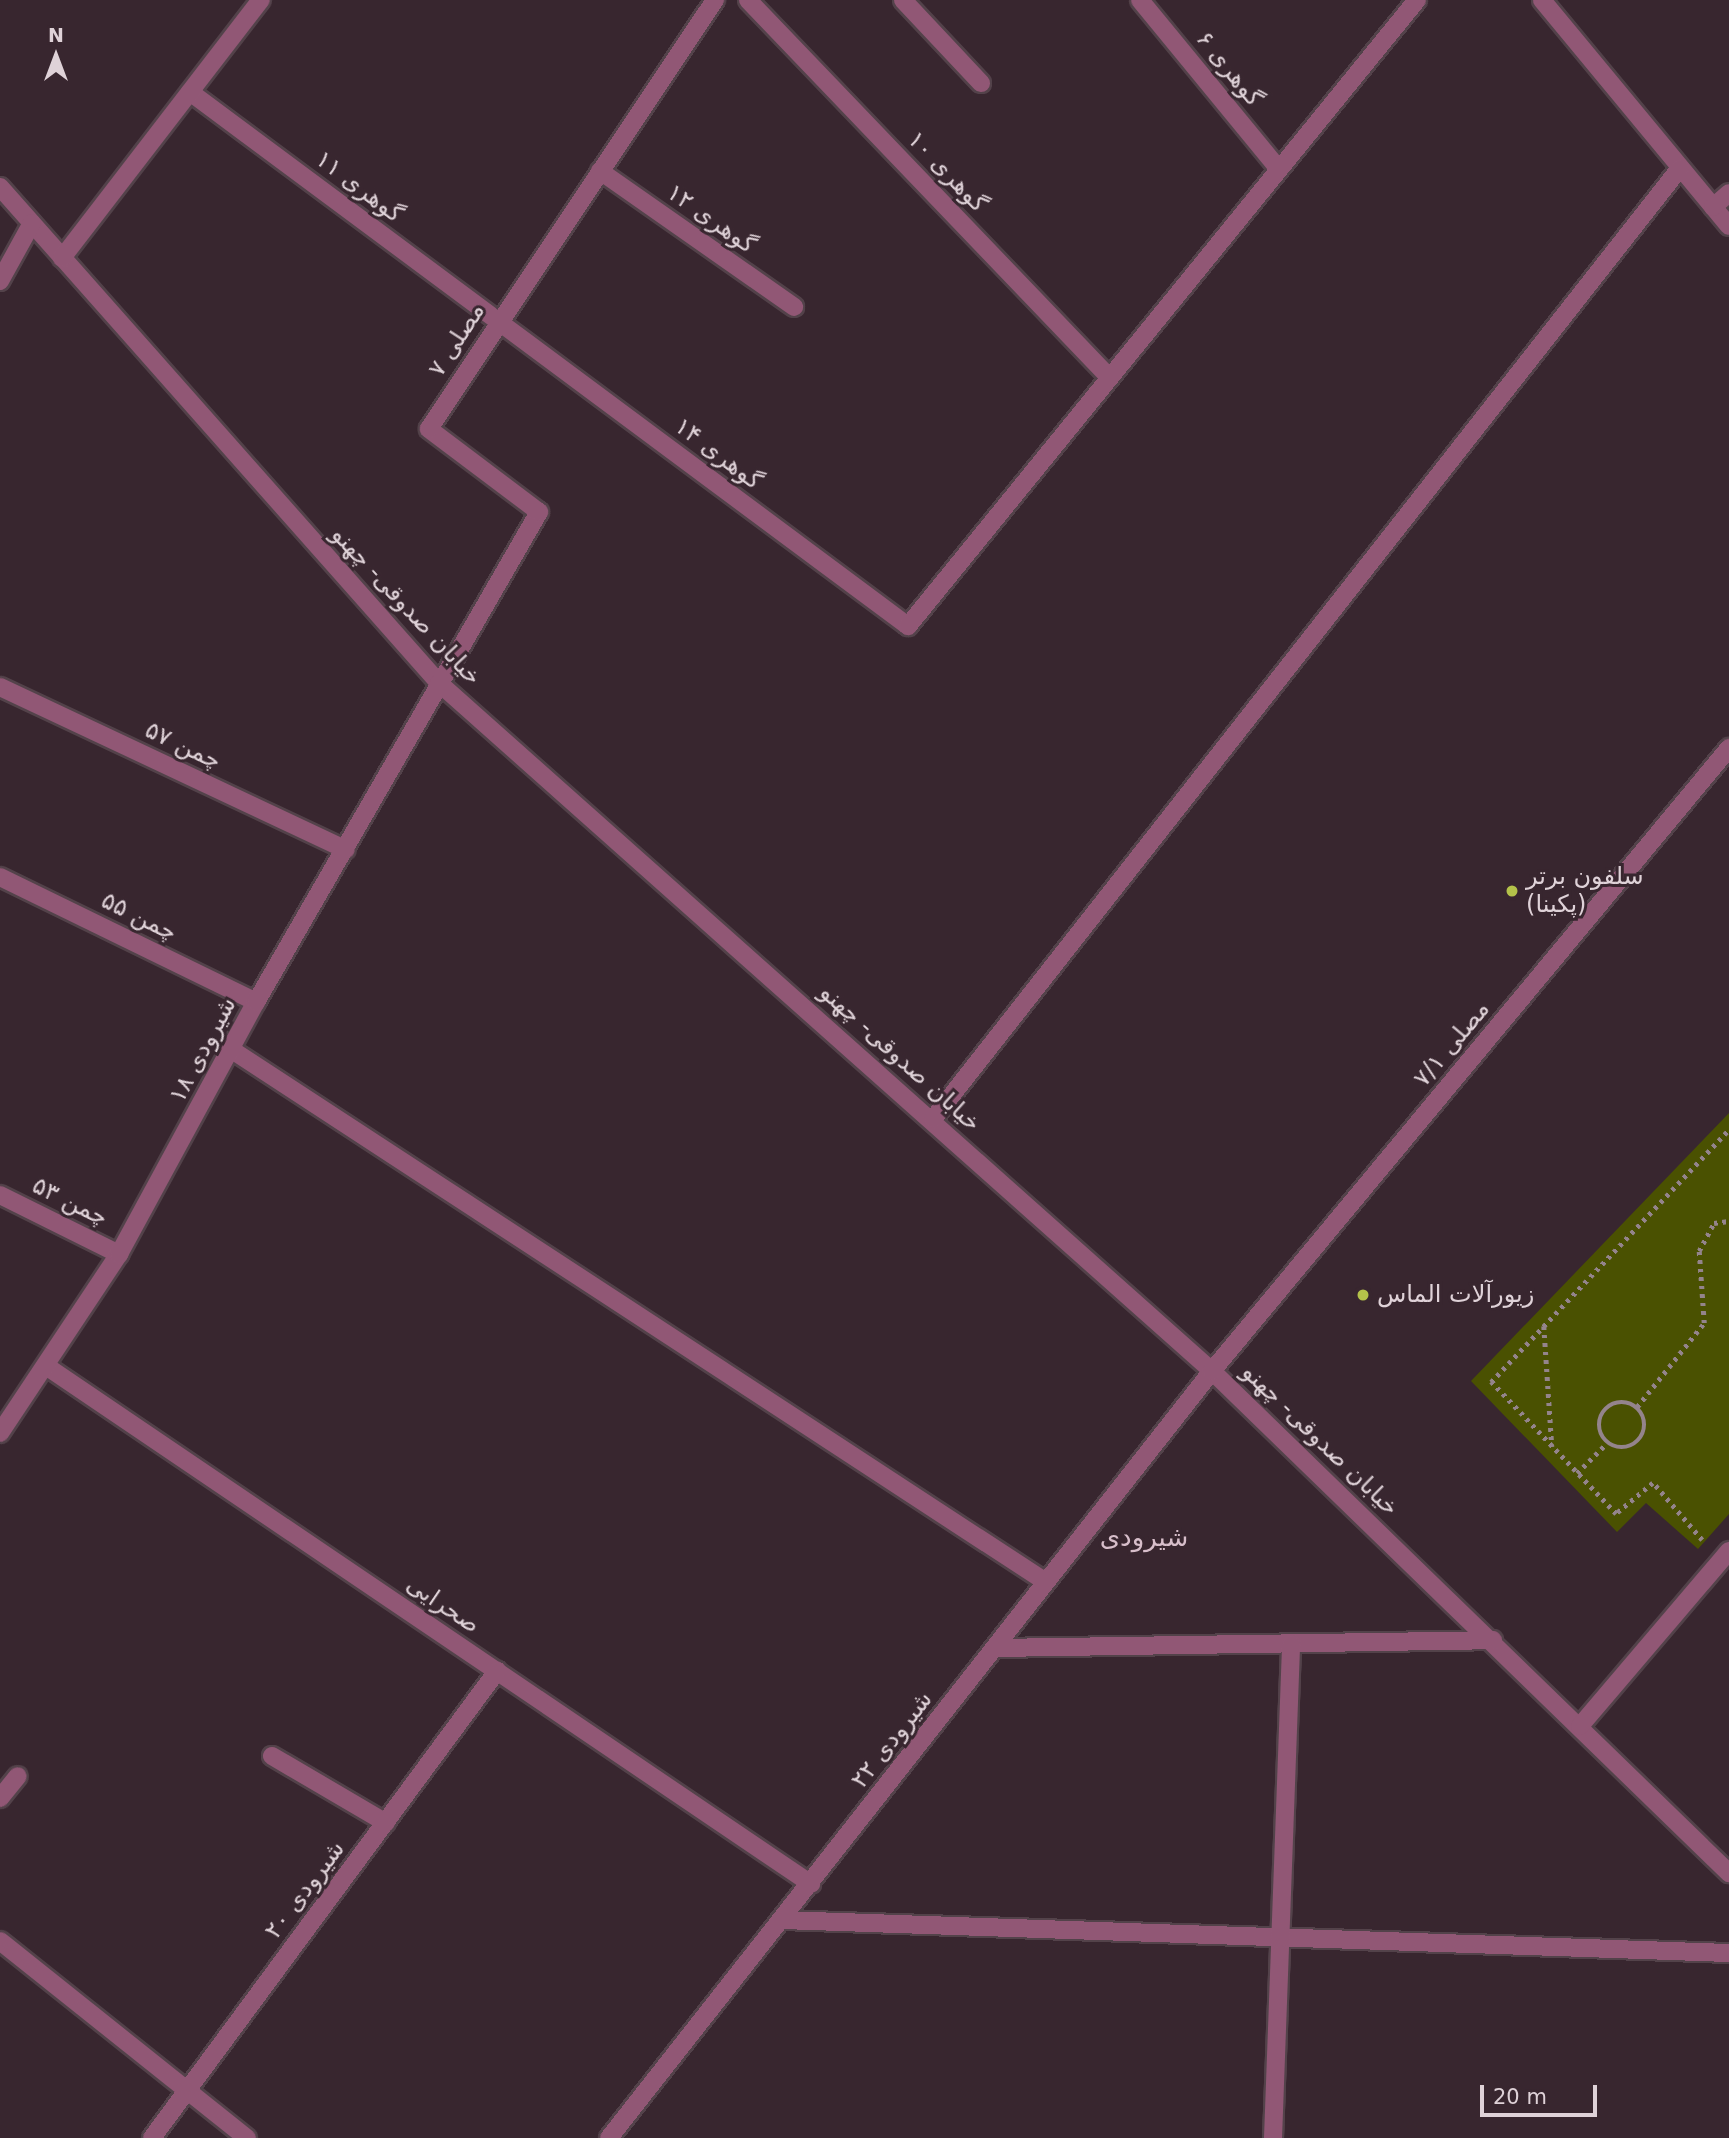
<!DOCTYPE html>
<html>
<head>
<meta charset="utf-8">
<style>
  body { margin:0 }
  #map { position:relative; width:1729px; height:2138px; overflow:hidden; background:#38262f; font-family:"DejaVu Sans","Noto Sans Arabic",sans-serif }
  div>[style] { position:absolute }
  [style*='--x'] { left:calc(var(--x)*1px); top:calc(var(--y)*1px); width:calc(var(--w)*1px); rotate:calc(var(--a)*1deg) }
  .green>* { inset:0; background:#4a5101 }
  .path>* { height:4.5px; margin-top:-2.25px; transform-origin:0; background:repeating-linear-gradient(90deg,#94848c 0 3.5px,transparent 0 8.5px) }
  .path>.ring { margin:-2.25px; padding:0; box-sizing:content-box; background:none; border:4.5px solid #94848c; border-radius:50% }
  .roads { filter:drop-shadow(2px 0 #53424a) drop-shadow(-2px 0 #53424a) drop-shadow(0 2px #53424a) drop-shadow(0 -2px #53424a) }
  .minor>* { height:18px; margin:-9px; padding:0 9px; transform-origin:9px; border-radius:9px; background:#915775 }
  .dots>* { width:19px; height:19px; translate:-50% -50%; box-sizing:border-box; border:4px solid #38262f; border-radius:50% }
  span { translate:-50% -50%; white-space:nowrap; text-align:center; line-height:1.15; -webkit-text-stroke:6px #38262f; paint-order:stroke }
  .street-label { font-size:24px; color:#dfd2d8 }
  .poi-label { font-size:24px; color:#dfd2d8 }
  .left { translate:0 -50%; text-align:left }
  .neighbourhood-label { font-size:26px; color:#d7beca }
  .north { position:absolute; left:21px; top:21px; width:70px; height:70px; -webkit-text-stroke:5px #38262f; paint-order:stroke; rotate:0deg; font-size:19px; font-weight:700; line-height:28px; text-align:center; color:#dfd2d8 }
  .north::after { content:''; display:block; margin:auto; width:24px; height:32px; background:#dfd2d8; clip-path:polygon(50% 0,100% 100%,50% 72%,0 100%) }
  .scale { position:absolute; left:1480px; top:2085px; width:117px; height:32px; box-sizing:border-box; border:4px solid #dfd2d8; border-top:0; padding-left:9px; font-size:21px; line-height:24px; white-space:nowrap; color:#dfd2d8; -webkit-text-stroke:5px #38262f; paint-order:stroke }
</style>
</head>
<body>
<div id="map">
  <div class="green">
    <div style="clip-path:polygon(1729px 1113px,1729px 1514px,1698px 1549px,1646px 1503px,1617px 1532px,1471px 1381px)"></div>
  </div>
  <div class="path">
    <div style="--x:1544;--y:1326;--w:121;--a:86.2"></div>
    <div class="ring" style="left:1599px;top:1402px;width:41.5px;height:41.5px"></div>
    <div style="--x:1637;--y:1407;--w:107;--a:-51.4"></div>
    <div style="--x:1704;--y:1323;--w:72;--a:-94"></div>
    <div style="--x:1699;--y:1251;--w:32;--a:-62"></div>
    <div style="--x:1714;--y:1223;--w:15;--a:-8"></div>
    <div style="--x:1577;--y:1473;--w:42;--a:-45"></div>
    <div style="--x:1702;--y:1540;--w:75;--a:-130.7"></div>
    <div style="--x:1653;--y:1483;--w:48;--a:140"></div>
    <div style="--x:1616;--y:1514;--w:182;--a:-133.4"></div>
    <div style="--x:1491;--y:1382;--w:347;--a:-46.7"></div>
  </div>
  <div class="roads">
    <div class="minor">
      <div style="--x:748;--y:0;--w:523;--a:46.24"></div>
      <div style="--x:903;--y:0;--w:114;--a:46.8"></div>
      <div style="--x:1140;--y:0;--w:219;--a:50.6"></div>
      <div style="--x:1542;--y:0;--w:293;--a:50.4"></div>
      <div style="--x:190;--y:92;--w:895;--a:36.64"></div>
      <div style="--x:908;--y:626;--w:807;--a:-50.89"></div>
      <div style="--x:600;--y:171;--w:237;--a:35"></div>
      <div style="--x:0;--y:187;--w:662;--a:48.49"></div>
      <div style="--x:439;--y:683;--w:1035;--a:41.67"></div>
      <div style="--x:1212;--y:1371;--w:721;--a:44.16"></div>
      <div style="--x:1713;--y:207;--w:21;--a:-41"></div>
      <div style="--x:62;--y:258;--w:326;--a:-52.4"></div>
      <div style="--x:0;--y:281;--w:66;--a:-61.1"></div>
      <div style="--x:0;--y:687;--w:382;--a:25.2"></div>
      <div style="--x:0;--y:877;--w:285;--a:26"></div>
      <div style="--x:232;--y:1050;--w:972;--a:33.17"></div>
      <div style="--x:933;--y:1119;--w:1209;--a:-51.85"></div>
      <div style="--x:0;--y:1195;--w:133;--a:26.4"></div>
      <div style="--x:46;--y:1366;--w:924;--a:34.1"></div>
      <div style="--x:0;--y:1433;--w:215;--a:-56.4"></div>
      <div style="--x:119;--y:1254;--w:287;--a:-61.5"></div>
      <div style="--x:256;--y:1002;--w:566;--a:-59.99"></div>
      <div style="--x:539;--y:512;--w:138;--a:-143"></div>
      <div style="--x:429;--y:429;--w:516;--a:-56.31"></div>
      <div style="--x:995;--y:1648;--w:498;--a:-0.9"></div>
      <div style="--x:1580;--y:1726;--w:230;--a:-49.6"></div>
      <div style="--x:272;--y:1756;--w:132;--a:30.4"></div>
      <div style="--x:0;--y:1798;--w:28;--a:-51"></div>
      <div style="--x:783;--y:1920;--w:947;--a:2"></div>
      <div style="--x:0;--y:1941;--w:316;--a:38.6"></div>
      <div style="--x:152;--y:2138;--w:581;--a:-53.54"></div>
      <div style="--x:609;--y:2138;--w:976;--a:-51.83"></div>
      <div style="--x:1212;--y:1371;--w:810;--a:-50.31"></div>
      <div style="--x:1273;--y:2138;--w:494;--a:-87.9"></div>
    </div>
  </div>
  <div class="dots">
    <div style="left:1512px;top:891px;background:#b4c24a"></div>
    <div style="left:1363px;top:1295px;background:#b4c24a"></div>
  </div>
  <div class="street-label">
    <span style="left:1229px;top:69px;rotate:51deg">گوهری ۶</span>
    <span style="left:947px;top:172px;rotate:46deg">گوهری ۱۰</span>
    <span style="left:359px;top:187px;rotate:37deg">گوهری ۱۱</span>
    <span style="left:711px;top:219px;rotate:35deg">گوهری ۱۲</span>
    <span style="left:457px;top:340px;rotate:-57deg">مصلی ۷</span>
    <span style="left:718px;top:454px;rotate:37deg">گوهری ۱۴</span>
    <span style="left:406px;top:606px;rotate:47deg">خیابان صدوقی- چهنو</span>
    <span style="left:183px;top:746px;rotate:25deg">چمن ۵۷</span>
    <span style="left:139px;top:917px;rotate:26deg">چمن ۵۵</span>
    <span style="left:1452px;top:1044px;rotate:-50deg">مصلی ۷/۱</span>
    <span style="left:203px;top:1050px;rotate:-62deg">شیرودی ۱۸</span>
    <span style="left:900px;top:1058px;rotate:42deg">خیابان صدوقی- چهنو</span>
    <span style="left:70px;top:1202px;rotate:26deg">چمن ۵۳</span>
    <span style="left:1320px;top:1440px;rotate:44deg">خیابان صدوقی- چهنو</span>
    <span style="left:443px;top:1605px;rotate:34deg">صحرایی</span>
    <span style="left:892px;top:1740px;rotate:-52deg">شیرودی ۲۲</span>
    <span style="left:305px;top:1890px;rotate:-53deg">شیرودی ۲۰</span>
  </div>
  <div class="poi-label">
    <span class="left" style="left:1526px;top:891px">سلفون برتر<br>(پکینا)</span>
    <span class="left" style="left:1377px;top:1295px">زیورآلات الماس</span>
  </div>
  <div class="neighbourhood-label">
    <span style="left:1144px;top:1538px">شیرودی</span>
  </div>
  <div class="north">N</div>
  <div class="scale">20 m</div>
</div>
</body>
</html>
